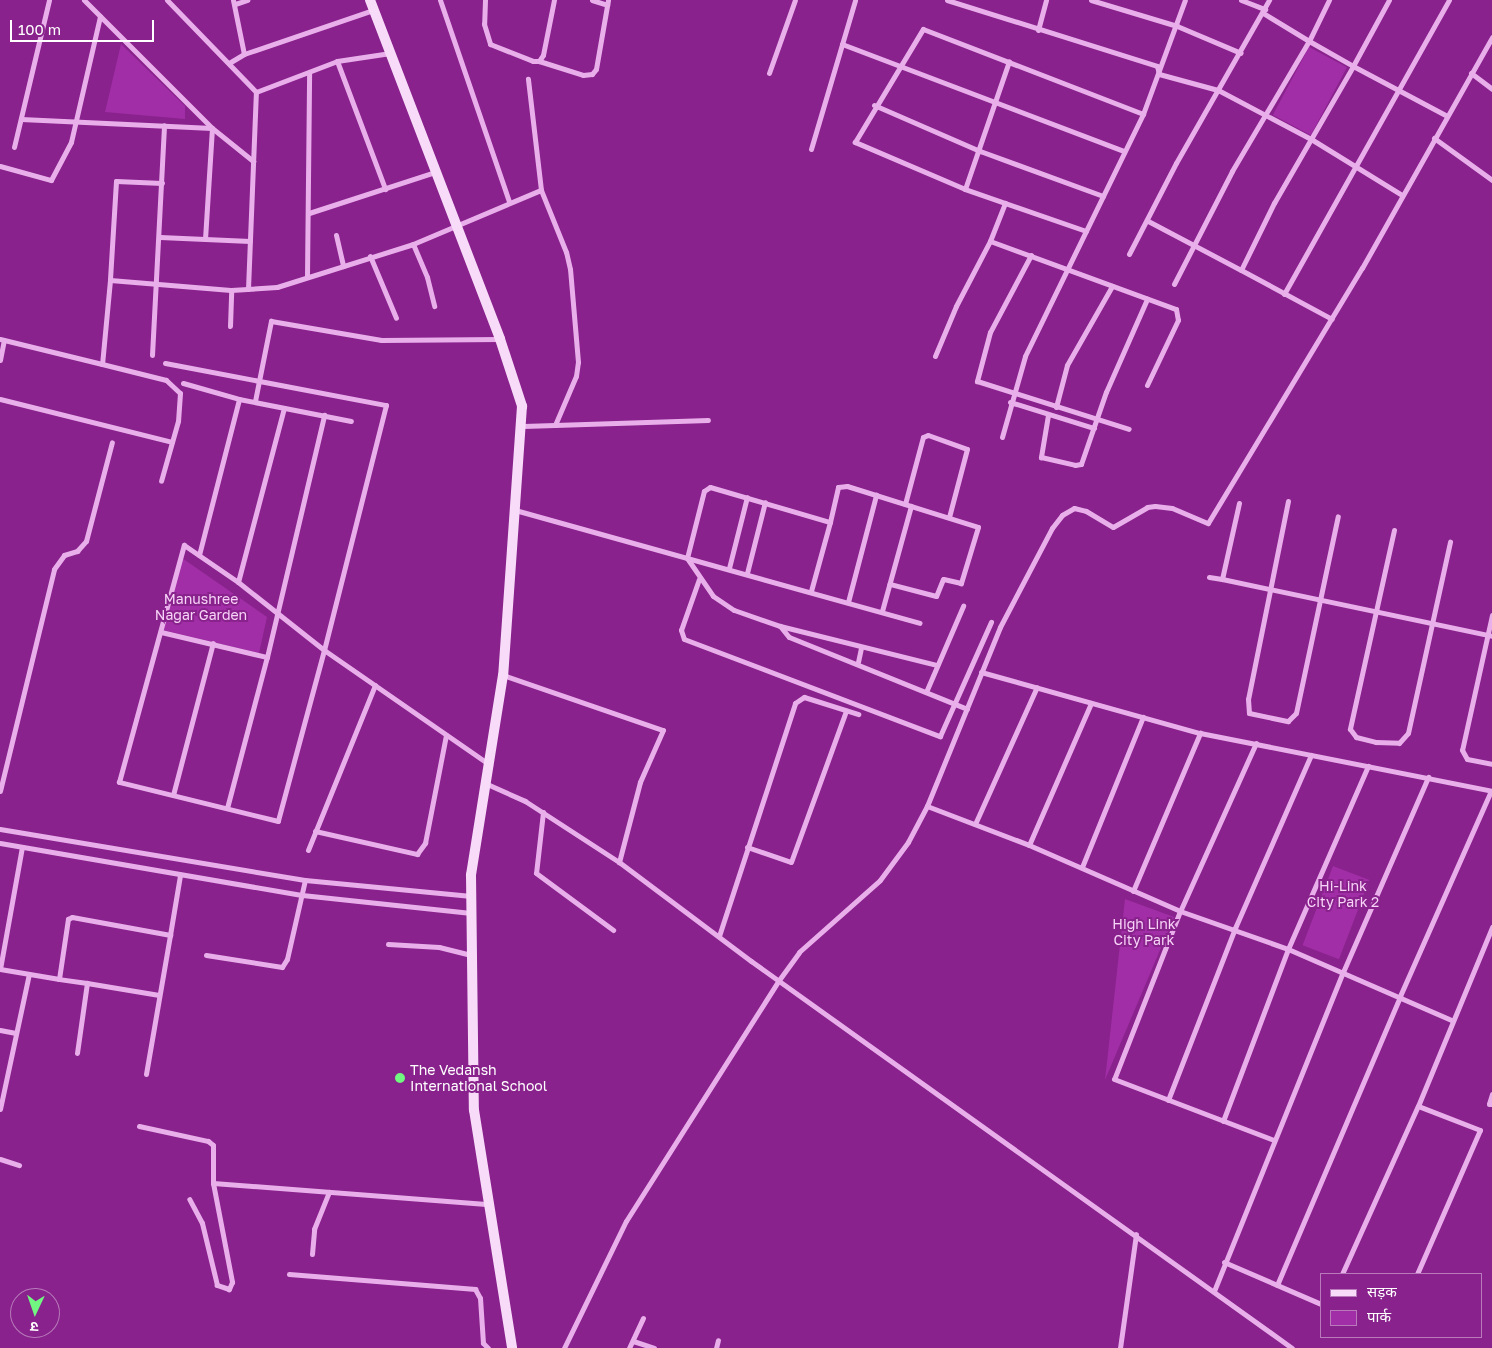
<!DOCTYPE html>
<html>
<head>
<meta charset="utf-8">
<style>
  body { margin:0 }
  #map { position:relative; width:1492px; height:1348px; overflow:hidden; background:#89228c; font-family:"Golos Text","Noto Sans Devanagari",sans-serif }
  div>[style] { position:absolute }
  [style*='--x'] { left:calc(var(--x)*1px); top:calc(var(--y)*1px); width:calc(var(--w)*1px); rotate:calc(var(--a)*1deg) }
  .green>* { inset:0; background:#a12ea6; transform-origin:0 0 }
  .street>* { height:5px; margin:-2.5px; padding:0 2.5px; transform-origin:2.5px; border-radius:2.5px; background:#e9afeb }
  .secondary>* { height:10px; margin:-5px; padding:0 5px; transform-origin:5px; border-radius:5px; background:#f8dbf9 }
  .dots>* { width:14px; height:14px; translate:-50% -50%; box-sizing:border-box; border:2px solid #89228c; border-radius:50% }
  span { translate:-50% -50%; white-space:nowrap; text-align:center; line-height:1.15; -webkit-text-stroke:4px #89228c; paint-order:stroke }
  .park-label { font-size:14px; color:#f7d4f8 }
  .poi-label { font-size:14px; color:#fff }
  .left { translate:0 -50%; text-align:left }
  .legend { position:absolute; left:1320px; top:1273px; width:162px; height:65px; box-sizing:border-box; background:#89228c; border:1px solid #b87aba; margin:0; padding:6px 9px; list-style:none; font-size:15px; color:#fff }
  .legend li { display:flex; align-items:center; gap:10px; height:25px }
  .legend b { width:25px; border:1px solid #b87aba }
  .north { position:absolute; left:10px; top:1288px; width:50px; height:50px; box-sizing:border-box; background:#89228c; border:1px solid #b87aba; border-radius:50%; rotate:183deg; font-size:14px; font-weight:700; line-height:20px; text-align:center; color:#fff }
  .north::after { content:''; display:block; margin:auto; width:18px; height:22px; background:#71f781; clip-path:polygon(50% 0,100% 100%,50% 72%,0 100%) }
  .scale { position:absolute; left:10px; top:20px; width:144px; height:22px; box-sizing:border-box; border:2px solid #fff; border-top:0; padding-left:6px; font-size:15px; line-height:18px; white-space:nowrap; color:#fff; -webkit-text-stroke:4px #89228c; paint-order:stroke }
</style>
</head>
<body>
<div id="map">
  <div class="green">
    <div style="clip-path:polygon(121px 44px,185px 106px,185px 119px,105px 112px)"></div>
    <div style="left:1309px;top:47px;width:43px;height:77px;rotate:28deg"></div>
    <div style="clip-path:polygon(182px 558px,267px 617px,259px 653px,163px 630px)"></div>
    <div style="left:1333px;top:866px;width:39px;height:85px;rotate:21deg"></div>
    <div style="clip-path:polygon(1125px 899px,1174px 917px,1105px 1080px)"></div>
  </div>
  <div class="street">
    <div style="--x:167;--y:0;--w:128;--a:45.9"></div>
    <div style="--x:233;--y:0;--w:55;--a:78.5"></div>
    <div style="--x:440;--y:0;--w:213;--a:71.1"></div>
    <div style="--x:485;--y:0;--w:24;--a:92"></div>
    <div style="--x:484;--y:24;--w:21;--a:73"></div>
    <div style="--x:490;--y:44;--w:46;--a:21.6"></div>
    <div style="--x:533;--y:61;--w:6;--a:0"></div>
    <div style="--x:539;--y:61;--w:7;--a:-56"></div>
    <div style="--x:543;--y:55;--w:56;--a:-78.7"></div>
    <div style="--x:592;--y:0;--w:16;--a:18"></div>
    <div style="--x:947;--y:0;--w:220;--a:17.4"></div>
    <div style="--x:1157;--y:66;--w:8;--a:76"></div>
    <div style="--x:1159;--y:74;--w:61;--a:15.2"></div>
    <div style="--x:1218;--y:90;--w:105;--a:27.8"></div>
    <div style="--x:1311;--y:139;--w:107;--a:31.6"></div>
    <div style="--x:1091;--y:0;--w:90;--a:16.8"></div>
    <div style="--x:1177;--y:26;--w:69;--a:22.9"></div>
    <div style="--x:1241;--y:0;--w:26;--a:21"></div>
    <div style="--x:1329;--y:0;--w:46;--a:116"></div>
    <div style="--x:1309;--y:41;--w:51;--a:29.6"></div>
    <div style="--x:1353;--y:66;--w:75;--a:-61.4"></div>
    <div style="--x:235;--y:4;--w:13;--a:-18"></div>
    <div style="--x:1038;--y:30;--w:31;--a:-75"></div>
    <div style="--x:842;--y:44;--w:301;--a:20.8"></div>
    <div style="--x:337;--y:61;--w:137;--a:69.4"></div>
    <div style="--x:539;--y:61;--w:46;--a:17.7"></div>
    <div style="--x:583;--y:75;--w:9;--a:-6"></div>
    <div style="--x:592;--y:74;--w:6;--a:-51"></div>
    <div style="--x:596;--y:69;--w:70;--a:-80.1"></div>
    <div style="--x:229;--y:63;--w:17;--a:-31"></div>
    <div style="--x:244;--y:54;--w:136;--a:-18.8"></div>
    <div style="--x:769;--y:73;--w:77;--a:-70.4"></div>
    <div style="--x:1471;--y:73;--w:26;--a:37"></div>
    <div style="--x:874;--y:105;--w:116;--a:23.5"></div>
    <div style="--x:980;--y:151;--w:131;--a:20.1"></div>
    <div style="--x:21;--y:119;--w:191;--a:2.7"></div>
    <div style="--x:212;--y:128;--w:181;--a:-135"></div>
    <div style="--x:1434;--y:138;--w:72;--a:35.9"></div>
    <div style="--x:14;--y:147;--w:151;--a:-76.6"></div>
    <div style="--x:811;--y:149;--w:155;--a:-73.5"></div>
    <div style="--x:0;--y:166;--w:53;--a:15.4"></div>
    <div style="--x:51;--y:180;--w:43;--a:-62.2"></div>
    <div style="--x:71;--y:142;--w:129;--a:-77"></div>
    <div style="--x:162;--y:183;--w:46;--a:-177.5"></div>
    <div style="--x:116;--y:181;--w:99;--a:93.5"></div>
    <div style="--x:110;--y:280;--w:121;--a:4.7"></div>
    <div style="--x:231;--y:290;--w:46;--a:-3.7"></div>
    <div style="--x:277;--y:287;--w:143;--a:-17.5"></div>
    <div style="--x:413;--y:244;--w:139;--a:-22.9"></div>
    <div style="--x:965;--y:189;--w:135;--a:-71"></div>
    <div style="--x:309;--y:213;--w:133;--a:-18"></div>
    <div style="--x:1148;--y:221;--w:105;--a:27.8"></div>
    <div style="--x:1241;--y:270;--w:75;--a:-63.8"></div>
    <div style="--x:1274;--y:203;--w:158;--a:-60"></div>
    <div style="--x:1353;--y:66;--w:104;--a:28"></div>
    <div style="--x:1086;--y:231;--w:128;--a:-160.9"></div>
    <div style="--x:965;--y:189;--w:120;--a:-156.9"></div>
    <div style="--x:855;--y:142;--w:132;--a:-59"></div>
    <div style="--x:923;--y:29;--w:236;--a:21.1"></div>
    <div style="--x:336;--y:235;--w:32;--a:77"></div>
    <div style="--x:160;--y:237;--w:90;--a:2.5"></div>
    <div style="--x:205;--y:239;--w:111;--a:-86.4"></div>
    <div style="--x:212;--y:128;--w:53;--a:38.8"></div>
    <div style="--x:990;--y:241;--w:41;--a:-68.5"></div>
    <div style="--x:413;--y:244;--w:36;--a:67"></div>
    <div style="--x:427;--y:277;--w:30;--a:76"></div>
    <div style="--x:1129;--y:254;--w:102;--a:-62.7"></div>
    <div style="--x:1176;--y:163;--w:188;--a:-60.3"></div>
    <div style="--x:1031;--y:255;--w:87;--a:118"></div>
    <div style="--x:990;--y:332;--w:51;--a:104.9"></div>
    <div style="--x:977;--y:381;--w:159;--a:17.5"></div>
    <div style="--x:370;--y:256;--w:67;--a:67.2"></div>
    <div style="--x:1241;--y:270;--w:103;--a:28.3"></div>
    <div style="--x:307;--y:276;--w:203;--a:-89.4"></div>
    <div style="--x:110;--y:280;--w:84;--a:95.4"></div>
    <div style="--x:102;--y:364;--w:66;--a:14"></div>
    <div style="--x:166;--y:380;--w:19;--a:43"></div>
    <div style="--x:180;--y:393;--w:28;--a:94"></div>
    <div style="--x:178;--y:421;--w:62;--a:105.8"></div>
    <div style="--x:1174;--y:284;--w:127;--a:-62.8"></div>
    <div style="--x:1232;--y:171;--w:151;--a:-59.4"></div>
    <div style="--x:1309;--y:41;--w:54;--a:-148.7"></div>
    <div style="--x:248;--y:289;--w:197;--a:-87.7"></div>
    <div style="--x:256;--y:92;--w:87;--a:-20.9"></div>
    <div style="--x:337;--y:61;--w:54;--a:-8.6"></div>
    <div style="--x:1284;--y:294;--w:337;--a:-60.7"></div>
    <div style="--x:230;--y:326;--w:36;--a:-88"></div>
    <div style="--x:0;--y:339;--w:105;--a:13.8"></div>
    <div style="--x:152;--y:355;--w:230;--a:-87"></div>
    <div style="--x:935;--y:356;--w:54;--a:-67.2"></div>
    <div style="--x:956;--y:306;--w:73;--a:-62.4"></div>
    <div style="--x:990;--y:241;--w:198;--a:20.1"></div>
    <div style="--x:1176;--y:309;--w:11;--a:80"></div>
    <div style="--x:1178;--y:320;--w:72;--a:115.5"></div>
    <div style="--x:0;--y:360;--w:20;--a:-79"></div>
    <div style="--x:165;--y:363;--w:225;--a:10.8"></div>
    <div style="--x:386;--y:405;--w:253;--a:104.2"></div>
    <div style="--x:324;--y:650;--w:177;--a:105.1"></div>
    <div style="--x:278;--y:821;--w:164;--a:-166.2"></div>
    <div style="--x:119;--y:782;--w:246;--a:-74.7"></div>
    <div style="--x:184;--y:545;--w:65;--a:34.4"></div>
    <div style="--x:238;--y:582;--w:110;--a:38.3"></div>
    <div style="--x:324;--y:650;--w:202;--a:34.7"></div>
    <div style="--x:183;--y:383;--w:58;--a:15.9"></div>
    <div style="--x:239;--y:399;--w:114;--a:11.1"></div>
    <div style="--x:0;--y:399;--w:177;--a:14"></div>
    <div style="--x:255;--y:401;--w:82;--a:-78.7"></div>
    <div style="--x:271;--y:321;--w:112;--a:9.8"></div>
    <div style="--x:381;--y:340;--w:119;--a:-0.5"></div>
    <div style="--x:1010;--y:402;--w:88;--a:17.2"></div>
    <div style="--x:1056;--y:407;--w:43;--a:-75.3"></div>
    <div style="--x:1067;--y:365;--w:91;--a:-60.3"></div>
    <div style="--x:1048;--y:415;--w:43;--a:99.5"></div>
    <div style="--x:1041;--y:457;--w:35;--a:13"></div>
    <div style="--x:1075;--y:465;--w:6;--a:-9"></div>
    <div style="--x:1081;--y:464;--w:76;--a:-70.9"></div>
    <div style="--x:1106;--y:392;--w:102;--a:-66.2"></div>
    <div style="--x:555;--y:425;--w:153;--a:-1.9"></div>
    <div style="--x:523;--y:426;--w:32;--a:-2"></div>
    <div style="--x:555;--y:425;--w:53;--a:-66.8"></div>
    <div style="--x:576;--y:376;--w:14;--a:-82"></div>
    <div style="--x:578;--y:362;--w:93;--a:-94.9"></div>
    <div style="--x:570;--y:269;--w:17;--a:-103"></div>
    <div style="--x:566;--y:252;--w:67;--a:-112"></div>
    <div style="--x:541;--y:190;--w:112;--a:-96.7"></div>
    <div style="--x:1002;--y:437;--w:84;--a:-74.1"></div>
    <div style="--x:1025;--y:356;--w:269;--a:-64"></div>
    <div style="--x:1143;--y:114;--w:121;--a:-69.8"></div>
    <div style="--x:1288;--y:501;--w:202;--a:101.4"></div>
    <div style="--x:1248;--y:699;--w:14;--a:86"></div>
    <div style="--x:1249;--y:713;--w:40;--a:12"></div>
    <div style="--x:1288;--y:721;--w:11;--a:-45"></div>
    <div style="--x:1296;--y:713;--w:201;--a:-78"></div>
    <div style="--x:1239;--y:503;--w:78;--a:102.6"></div>
    <div style="--x:1222;--y:579;--w:276;--a:11.9"></div>
    <div style="--x:905;--y:504;--w:69;--a:-75"></div>
    <div style="--x:923;--y:437;--w:5;--a:-22"></div>
    <div style="--x:928;--y:435;--w:41;--a:19.7"></div>
    <div style="--x:967;--y:449;--w:70;--a:104.8"></div>
    <div style="--x:515;--y:510;--w:420;--a:15.6"></div>
    <div style="--x:1394;--y:530;--w:204;--a:102.5"></div>
    <div style="--x:1350;--y:729;--w:10;--a:53"></div>
    <div style="--x:1356;--y:737;--w:21;--a:14"></div>
    <div style="--x:1376;--y:742;--w:23;--a:2"></div>
    <div style="--x:1399;--y:743;--w:13;--a:-48"></div>
    <div style="--x:1408;--y:733;--w:196;--a:-77.6"></div>
    <div style="--x:199;--y:555;--w:161;--a:-75.6"></div>
    <div style="--x:687;--y:558;--w:69;--a:-75.8"></div>
    <div style="--x:704;--y:491;--w:7;--a:-34"></div>
    <div style="--x:710;--y:487;--w:125;--a:16.3"></div>
    <div style="--x:830;--y:522;--w:36;--a:-77"></div>
    <div style="--x:838;--y:487;--w:9;--a:-6"></div>
    <div style="--x:847;--y:486;--w:137;--a:17.4"></div>
    <div style="--x:978;--y:527;--w:59;--a:106.9"></div>
    <div style="--x:961;--y:583;--w:18;--a:-167"></div>
    <div style="--x:943;--y:579;--w:18;--a:112"></div>
    <div style="--x:936;--y:596;--w:48;--a:-165.4"></div>
    <div style="--x:687;--y:558;--w:46;--a:55.6"></div>
    <div style="--x:713;--y:596;--w:25;--a:34"></div>
    <div style="--x:734;--y:610;--w:49;--a:19.2"></div>
    <div style="--x:780;--y:626;--w:162;--a:14"></div>
    <div style="--x:729;--y:568;--w:73;--a:-75.8"></div>
    <div style="--x:747;--y:573;--w:73;--a:-75.8"></div>
    <div style="--x:1209;--y:577;--w:13;--a:9"></div>
    <div style="--x:699;--y:579;--w:54;--a:109.4"></div>
    <div style="--x:681;--y:630;--w:9;--a:72"></div>
    <div style="--x:684;--y:639;--w:274;--a:20.8"></div>
    <div style="--x:940;--y:736;--w:125;--a:-65.9"></div>
    <div style="--x:238;--y:582;--w:180;--a:-75.2"></div>
    <div style="--x:811;--y:591;--w:72;--a:-74.6"></div>
    <div style="--x:848;--y:602;--w:111;--a:-75.3"></div>
    <div style="--x:882;--y:611;--w:109;--a:-74.6"></div>
    <div style="--x:1492;--y:615;--w:138;--a:102.5"></div>
    <div style="--x:1462;--y:750;--w:10;--a:61"></div>
    <div style="--x:1467;--y:759;--w:25;--a:11"></div>
    <div style="--x:780;--y:626;--w:14;--a:51"></div>
    <div style="--x:789;--y:637;--w:192;--a:22"></div>
    <div style="--x:161;--y:632;--w:109;--a:13.3"></div>
    <div style="--x:858;--y:662;--w:14;--a:-78"></div>
    <div style="--x:981;--y:672;--w:227;--a:15.6"></div>
    <div style="--x:1200;--y:733;--w:298;--a:11.2"></div>
    <div style="--x:503;--y:675;--w:169;--a:19"></div>
    <div style="--x:663;--y:730;--w:57;--a:113.9"></div>
    <div style="--x:640;--y:782;--w:83;--a:104.7"></div>
    <div style="--x:926;--y:692;--w:94;--a:-66.7"></div>
    <div style="--x:1256;--y:743;--w:184;--a:114.3"></div>
    <div style="--x:1180;--y:911;--w:180;--a:111.4"></div>
    <div style="--x:1114;--y:1079;--w:171;--a:20.9"></div>
    <div style="--x:487;--y:784;--w:42;--a:24.1"></div>
    <div style="--x:525;--y:801;--w:112;--a:33"></div>
    <div style="--x:619;--y:862;--w:165;--a:36.9"></div>
    <div style="--x:751;--y:961;--w:665;--a:35.58"></div>
    <div style="--x:0;--y:791;--w:228;--a:-76.3"></div>
    <div style="--x:54;--y:569;--w:17;--a:-54"></div>
    <div style="--x:64;--y:555;--w:14;--a:-17"></div>
    <div style="--x:77;--y:551;--w:13;--a:-48"></div>
    <div style="--x:86;--y:541;--w:102;--a:-75.3"></div>
    <div style="--x:173;--y:795;--w:157;--a:-75.3"></div>
    <div style="--x:927;--y:806;--w:109;--a:20.9"></div>
    <div style="--x:1029;--y:845;--w:165;--a:23.6"></div>
    <div style="--x:1180;--y:911;--w:114;--a:19.4"></div>
    <div style="--x:1288;--y:949;--w:178;--a:23.5"></div>
    <div style="--x:227;--y:808;--w:156;--a:-75.2"></div>
    <div style="--x:267;--y:657;--w:249;--a:-76.7"></div>
    <div style="--x:543;--y:812;--w:61;--a:96.5"></div>
    <div style="--x:536;--y:873;--w:96;--a:36.5"></div>
    <div style="--x:975;--y:824;--w:150;--a:-65.7"></div>
    <div style="--x:0;--y:829;--w:309;--a:9.5"></div>
    <div style="--x:305;--y:880;--w:167;--a:5.5"></div>
    <div style="--x:315;--y:831;--w:105;--a:12.7"></div>
    <div style="--x:417;--y:854;--w:14;--a:-54"></div>
    <div style="--x:425;--y:843;--w:110;--a:-79"></div>
    <div style="--x:0;--y:843;--w:306;--a:9.8"></div>
    <div style="--x:302;--y:895;--w:170;--a:6.1"></div>
    <div style="--x:1029;--y:845;--w:155;--a:-66.4"></div>
    <div style="--x:747;--y:847;--w:46;--a:18.8"></div>
    <div style="--x:791;--y:862;--w:161;--a:-70"></div>
    <div style="--x:308;--y:850;--w:178;--a:-67.9"></div>
    <div style="--x:1082;--y:867;--w:162;--a:-67.9"></div>
    <div style="--x:1133;--y:891;--w:172;--a:-67"></div>
    <div style="--x:719;--y:936;--w:245;--a:-71.9"></div>
    <div style="--x:795;--y:703;--w:11;--a:-34"></div>
    <div style="--x:804;--y:697;--w:57;--a:17.5"></div>
    <div style="--x:388;--y:944;--w:51;--a:3.4"></div>
    <div style="--x:439;--y:947;--w:33;--a:14"></div>
    <div style="--x:206;--y:955;--w:77;--a:9"></div>
    <div style="--x:282;--y:967;--w:9;--a:-58"></div>
    <div style="--x:287;--y:959;--w:81;--a:-77.2"></div>
    <div style="--x:0;--y:969;--w:124;--a:-79.8"></div>
    <div style="--x:0;--y:969;--w:60;--a:9.6"></div>
    <div style="--x:87;--y:983;--w:73;--a:9.5"></div>
    <div style="--x:0;--y:1030;--w:16;--a:11"></div>
    <div style="--x:77;--y:1053;--w:71;--a:-81.9"></div>
    <div style="--x:87;--y:983;--w:28;--a:-172"></div>
    <div style="--x:59;--y:979;--w:61;--a:-81.5"></div>
    <div style="--x:68;--y:919;--w:4;--a:-27"></div>
    <div style="--x:72;--y:917;--w:100;--a:10.4"></div>
    <div style="--x:170;--y:935;--w:61;--a:-80.5"></div>
    <div style="--x:146;--y:1074;--w:141;--a:-80.2"></div>
    <div style="--x:1492;--y:1094;--w:10;--a:107"></div>
    <div style="--x:1489;--y:1104;--w:3;--a:0"></div>
    <div style="--x:1168;--y:1100;--w:185;--a:-68.7"></div>
    <div style="--x:1235;--y:928;--w:189;--a:-66.3"></div>
    <div style="--x:0;--y:1109;--w:138;--a:-77.9"></div>
    <div style="--x:1223;--y:1121;--w:184;--a:-69.3"></div>
    <div style="--x:1288;--y:949;--w:200;--a:-66.4"></div>
    <div style="--x:139;--y:1126;--w:71;--a:12.3"></div>
    <div style="--x:208;--y:1141;--w:6;--a:39"></div>
    <div style="--x:213;--y:1145;--w:38;--a:90"></div>
    <div style="--x:213;--y:1183;--w:101;--a:79.1"></div>
    <div style="--x:232;--y:1282;--w:8;--a:113"></div>
    <div style="--x:229;--y:1289;--w:13;--a:-162"></div>
    <div style="--x:217;--y:1285;--w:64;--a:-103.6"></div>
    <div style="--x:202;--y:1223;--w:27;--a:-118"></div>
    <div style="--x:0;--y:1159;--w:20;--a:18"></div>
    <div style="--x:213;--y:1183;--w:277;--a:4.4"></div>
    <div style="--x:312;--y:1254;--w:25;--a:-85"></div>
    <div style="--x:314;--y:1229;--w:40;--a:-68"></div>
    <div style="--x:1224;--y:1262;--w:106;--a:23.4"></div>
    <div style="--x:289;--y:1274;--w:187;--a:4.6"></div>
    <div style="--x:475;--y:1289;--w:10;--a:61"></div>
    <div style="--x:480;--y:1298;--w:45;--a:86.2"></div>
    <div style="--x:483;--y:1343;--w:7;--a:45"></div>
    <div style="--x:1342;--y:1274;--w:184;--a:-65.7"></div>
    <div style="--x:1418;--y:1106;--w:194;--a:-67.5"></div>
    <div style="--x:1417;--y:1274;--w:157;--a:-66.4"></div>
    <div style="--x:1480;--y:1130;--w:66;--a:-158.8"></div>
    <div style="--x:1277;--y:1285;--w:314;--a:-66.9"></div>
    <div style="--x:1400;--y:996;--w:224;--a:-66.1"></div>
    <div style="--x:1214;--y:1291;--w:344;--a:-68"></div>
    <div style="--x:1343;--y:972;--w:213;--a:-66.4"></div>
    <div style="--x:633;--y:1341;--w:22;--a:18"></div>
    <div style="--x:564;--y:1348;--w:141;--a:-64"></div>
    <div style="--x:626;--y:1221;--w:285;--a:-57.6"></div>
    <div style="--x:779;--y:980;--w:34;--a:-54"></div>
    <div style="--x:799;--y:952;--w:108;--a:-41.6"></div>
    <div style="--x:880;--y:880;--w:47;--a:-53.6"></div>
    <div style="--x:908;--y:842;--w:41;--a:-62.2"></div>
    <div style="--x:927;--y:806;--w:193;--a:-67.8"></div>
    <div style="--x:1000;--y:627;--w:112;--a:-62.3"></div>
    <div style="--x:1052;--y:528;--w:16;--a:-52"></div>
    <div style="--x:1062;--y:515;--w:14;--a:-30"></div>
    <div style="--x:1074;--y:508;--w:12;--a:14"></div>
    <div style="--x:1086;--y:511;--w:31;--a:31"></div>
    <div style="--x:1113;--y:527;--w:39;--a:-30"></div>
    <div style="--x:1147;--y:507;--w:8;--a:-7"></div>
    <div style="--x:1155;--y:506;--w:17;--a:7"></div>
    <div style="--x:1172;--y:508;--w:39;--a:23"></div>
    <div style="--x:1208;--y:523;--w:298;--a:-58.9"></div>
    <div style="--x:1362;--y:268;--w:265;--a:-60.6"></div>
    <div style="--x:629;--y:1348;--w:33;--a:-65"></div>
    <div style="--x:716;--y:1348;--w:8;--a:-76"></div>
    <div style="--x:1120;--y:1348;--w:115;--a:-82"></div>
  </div>
  <div class="secondary">
    <div style="--x:370;--y:0;--w:363;--a:69"></div>
    <div style="--x:500;--y:339;--w:71;--a:71.8"></div>
    <div style="--x:522;--y:406;--w:270;--a:94"></div>
    <div style="--x:503;--y:675;--w:203;--a:99.1"></div>
    <div style="--x:471;--y:875;--w:235;--a:89.3"></div>
    <div style="--x:474;--y:1110;--w:241;--a:80.9"></div>
  </div>
  <div class="dots">
    <div style="left:400px;top:1078px;background:#71f781"></div>
  </div>
  <div class="park-label">
    <span style="left:201px;top:607px">Manushree<br>Nagar Garden</span>
    <span style="left:1343px;top:894px">Hi-Link<br>City Park 2</span>
    <span style="left:1144px;top:932px">High Link<br>City Park</span>
  </div>
  <div class="poi-label">
    <span class="left" style="left:410px;top:1078px">The Vedansh<br>International School</span>
  </div>
  <ul class="legend">
  <li><b style="height:6px;background:#f8dbf9"></b>सड़क</li>
  <li><b style="height:14px;background:#a12ea6"></b>पार्क</li>
  </ul>
  <div class="north">उ</div>
  <div class="scale">100 m</div>
</div>
</body>
</html>
